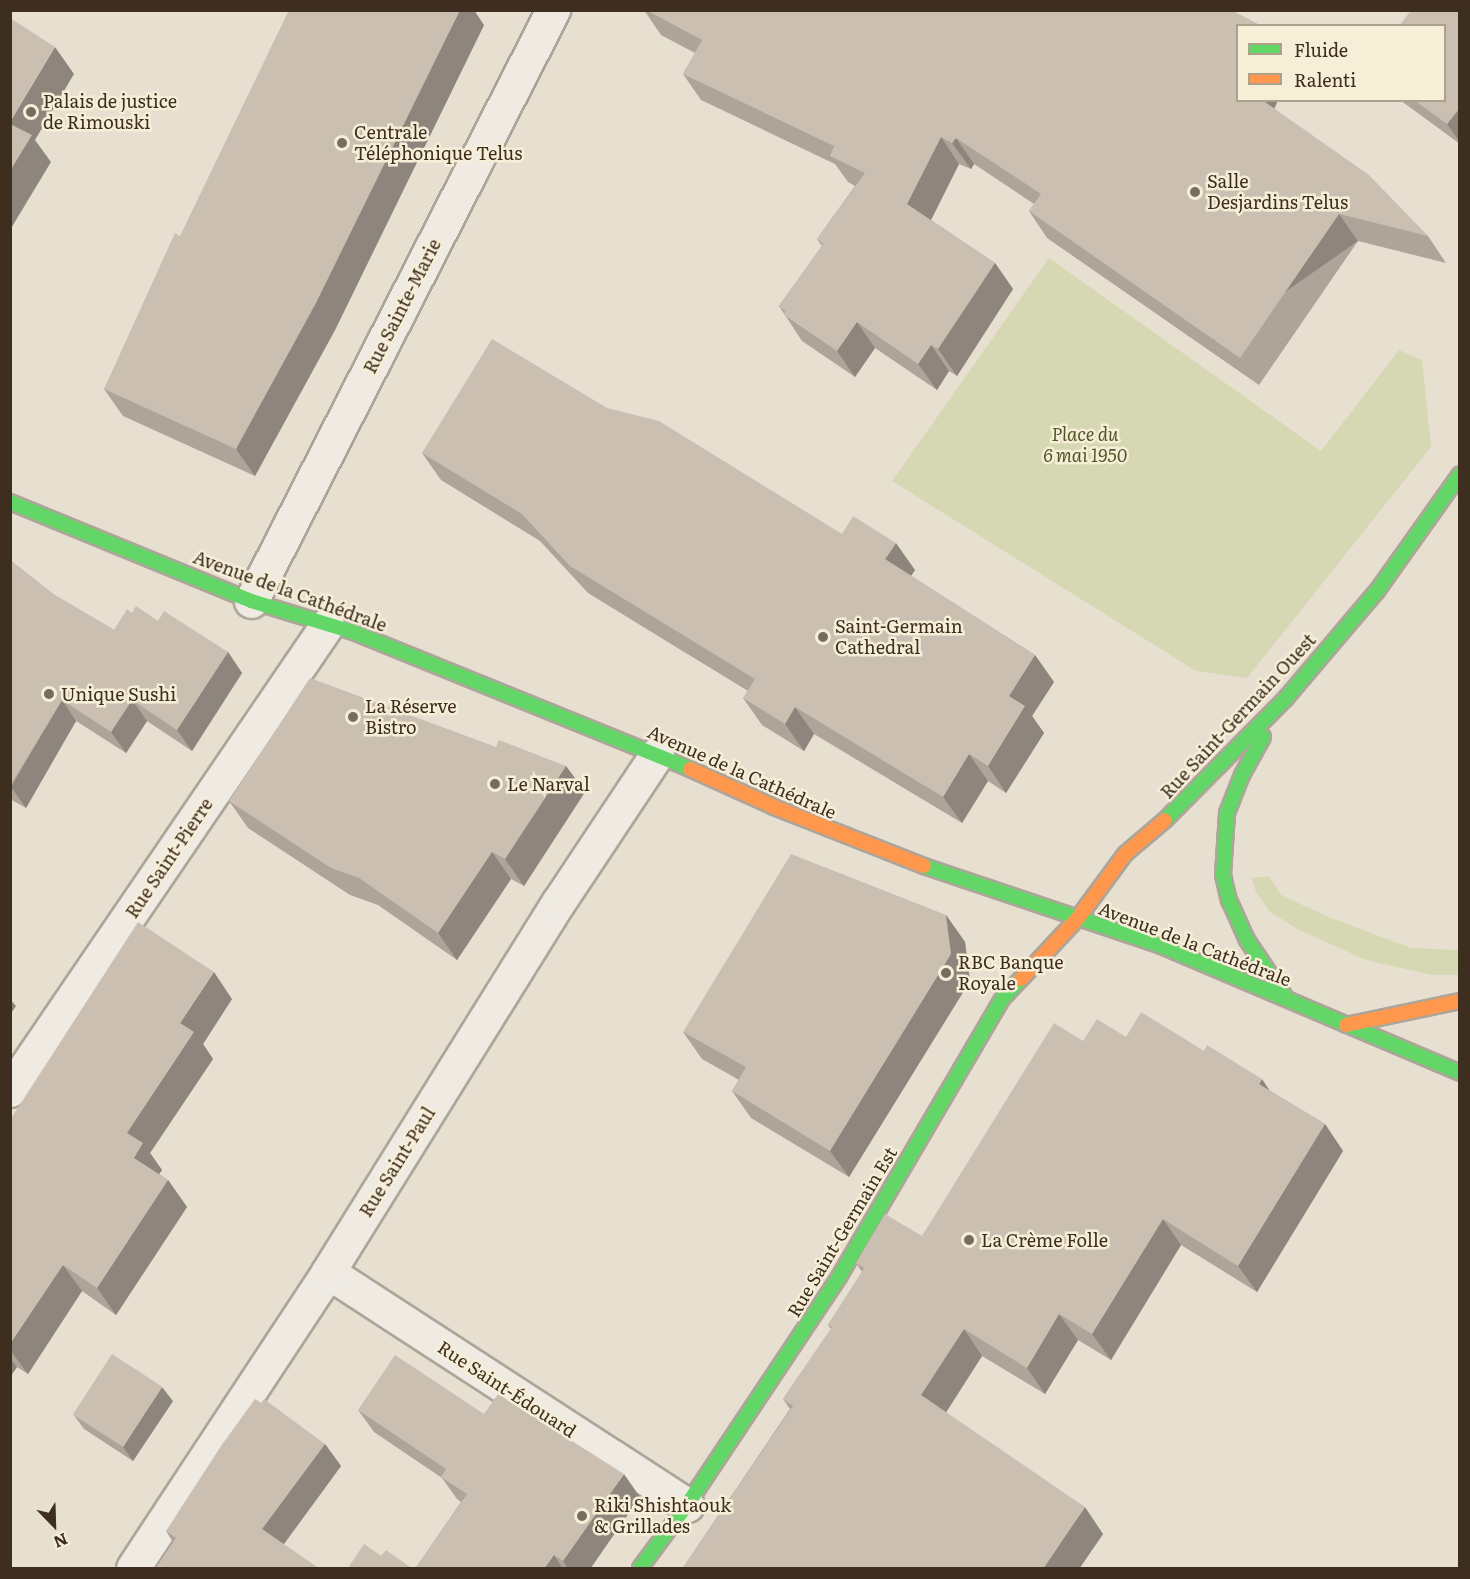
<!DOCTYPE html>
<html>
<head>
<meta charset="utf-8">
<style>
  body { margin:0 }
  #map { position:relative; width:1470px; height:1579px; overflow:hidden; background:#e7e0d1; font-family:Literata,serif }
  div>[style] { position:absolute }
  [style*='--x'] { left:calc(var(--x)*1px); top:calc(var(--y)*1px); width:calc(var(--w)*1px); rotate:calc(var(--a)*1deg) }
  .green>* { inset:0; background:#d6d7b3 }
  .roads { filter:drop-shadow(2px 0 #ada599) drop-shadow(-2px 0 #ada599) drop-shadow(0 2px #ada599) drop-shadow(0 -2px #ada599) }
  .street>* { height:33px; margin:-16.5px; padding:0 16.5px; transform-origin:16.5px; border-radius:16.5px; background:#efebe3 }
  .fast>* { height:14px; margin:-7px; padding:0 7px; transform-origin:7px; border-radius:7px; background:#63d668 }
  .slow>* { height:14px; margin:-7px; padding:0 7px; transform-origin:7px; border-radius:7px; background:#ff974d }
  .wall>* { inset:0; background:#afa499 }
  .shaded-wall>* { inset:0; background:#8e867d; transform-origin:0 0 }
  .building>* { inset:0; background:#cbbfb2; transform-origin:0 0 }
  .dots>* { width:16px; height:16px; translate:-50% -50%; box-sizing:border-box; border:3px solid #f7eed8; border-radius:50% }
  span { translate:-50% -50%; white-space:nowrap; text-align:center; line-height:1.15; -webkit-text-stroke:5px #f7eed8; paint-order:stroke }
  .poi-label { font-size:18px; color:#3d2e20 }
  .left { translate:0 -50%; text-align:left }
  .street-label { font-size:18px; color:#3d2e20 }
  .park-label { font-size:18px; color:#4d5a26; font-style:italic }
  .frame { position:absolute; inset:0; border:12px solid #3d2e20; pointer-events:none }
  .legend { position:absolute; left:1236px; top:24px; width:210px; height:78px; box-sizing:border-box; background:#f7eed8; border:2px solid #ada18e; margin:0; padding:8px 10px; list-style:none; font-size:18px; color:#3d2e20 }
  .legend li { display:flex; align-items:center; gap:12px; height:30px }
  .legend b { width:30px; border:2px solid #ada18e }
  .north { position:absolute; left:24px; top:1495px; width:60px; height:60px; -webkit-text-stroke:4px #f7eed8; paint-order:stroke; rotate:157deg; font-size:16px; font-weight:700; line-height:24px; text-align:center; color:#3d2e20 }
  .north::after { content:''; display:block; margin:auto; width:21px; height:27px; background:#3d2e20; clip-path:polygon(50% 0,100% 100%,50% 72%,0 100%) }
</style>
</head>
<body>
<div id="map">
  <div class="green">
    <div style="clip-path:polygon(1049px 258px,1321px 451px,1399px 350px,1422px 360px,1431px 447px,1247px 678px,1196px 671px,892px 481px)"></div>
    <div style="clip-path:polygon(1269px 876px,1281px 895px,1331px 918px,1411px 948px,1459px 950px,1459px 975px,1432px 975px,1366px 960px,1299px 930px,1270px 912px,1256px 892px,1252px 878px)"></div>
  </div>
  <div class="roads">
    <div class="street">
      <div style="--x:251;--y:601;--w:664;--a:-62.93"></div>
      <div style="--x:10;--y:1090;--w:563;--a:-55.72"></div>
      <div style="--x:328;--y:1272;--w:428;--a:33"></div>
      <div style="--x:133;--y:1568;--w:354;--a:-56.6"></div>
      <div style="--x:328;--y:1272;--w:435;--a:-58.1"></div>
      <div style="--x:558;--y:903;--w:179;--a:-56.4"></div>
    </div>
    <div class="fast">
      <div style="--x:10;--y:502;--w:261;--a:22.3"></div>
      <div style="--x:251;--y:601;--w:107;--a:16.9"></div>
      <div style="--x:353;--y:632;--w:364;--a:22.1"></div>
      <div style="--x:1263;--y:737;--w:43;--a:118.9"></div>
      <div style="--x:1242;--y:775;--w:41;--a:111.5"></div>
      <div style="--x:1227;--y:813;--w:62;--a:93.7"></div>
      <div style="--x:1223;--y:875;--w:26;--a:77"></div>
      <div style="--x:1229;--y:900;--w:44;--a:65.8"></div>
      <div style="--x:1247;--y:940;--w:70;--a:56.1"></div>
      <div style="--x:1165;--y:820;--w:173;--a:-45.2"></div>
      <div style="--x:1287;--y:697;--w:139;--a:-49.7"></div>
      <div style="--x:1377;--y:591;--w:143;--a:-54.6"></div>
      <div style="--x:924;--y:866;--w:248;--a:18.6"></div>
      <div style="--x:1159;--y:945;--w:327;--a:23"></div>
      <div style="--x:640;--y:1568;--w:79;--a:-53.3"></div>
      <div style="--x:687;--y:1505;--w:274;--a:-56.3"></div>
      <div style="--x:839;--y:1277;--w:324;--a:-59.6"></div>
      <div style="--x:1003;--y:998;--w:26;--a:-47"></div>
    </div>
    <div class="slow">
      <div style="--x:690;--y:769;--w:92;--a:24.3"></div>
      <div style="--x:774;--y:807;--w:161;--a:21.5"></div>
      <div style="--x:1021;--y:979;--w:83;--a:-46.9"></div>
      <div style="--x:1078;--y:918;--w:79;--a:-53.7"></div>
      <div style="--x:1125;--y:854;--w:52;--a:-40.4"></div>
      <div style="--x:1346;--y:1025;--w:116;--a:-11.9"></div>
    </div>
  </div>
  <div class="wall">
    <div style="clip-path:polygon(644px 10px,1231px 10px,1238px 100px,1278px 100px,1274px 109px,1428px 236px,1446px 263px,1358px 241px,1259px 385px,1047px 238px,1029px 211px,1034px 204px,974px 164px,971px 169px,959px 164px,931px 220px,995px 263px,1013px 289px,957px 376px,949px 371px,937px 390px,875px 348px,855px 377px,802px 341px,779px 306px,822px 246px,817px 239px,855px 186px,848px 182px,835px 164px,701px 100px,683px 74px,695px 53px,661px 35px)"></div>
    <div style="clip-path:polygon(1460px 10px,1460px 144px,1400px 100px,1444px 100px)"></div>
    <div style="clip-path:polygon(484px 25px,335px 330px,255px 476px,123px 416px,104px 389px,180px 236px)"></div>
    <div style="clip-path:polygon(607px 408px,842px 534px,915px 570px,911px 576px,1035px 655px,1054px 682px,1032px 716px,1044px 733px,1006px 793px,988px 781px,962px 823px,814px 734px,804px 751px,762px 725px,743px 698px,748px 691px,588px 593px,540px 541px,441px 480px,422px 453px)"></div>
    <div style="clip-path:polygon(10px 560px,53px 594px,114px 630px,132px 613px,158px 621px,228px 652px,242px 673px,192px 751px,147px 721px,126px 753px,76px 721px,26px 808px,10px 799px)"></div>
    <div style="clip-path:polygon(496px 747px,566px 766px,585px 792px,524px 886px,511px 879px,457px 960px,378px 905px,350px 895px,248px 828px,229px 801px)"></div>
    <div style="clip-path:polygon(946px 915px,965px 942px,970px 981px,849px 1177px,751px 1118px,732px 1091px,739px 1080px,702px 1059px,683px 1032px)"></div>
    <div style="clip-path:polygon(232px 999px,203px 1044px,213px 1059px,150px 1153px,162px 1170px,159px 1174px,168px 1180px,187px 1207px,116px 1315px,82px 1291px,28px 1374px,17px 1367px,10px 1377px,10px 1120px)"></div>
    <div style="clip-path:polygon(1126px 1037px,1204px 1051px,1325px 1124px,1343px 1151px,1257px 1292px,1181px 1245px,1111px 1360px,1078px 1340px,1045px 1394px,982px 1356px,946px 1412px,1103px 1534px,1079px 1569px,682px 1569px,790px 1409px,783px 1399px,831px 1329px,828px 1325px,862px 1272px,856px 1263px,922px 1236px,1083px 1041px)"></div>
    <div style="clip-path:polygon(173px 1401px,133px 1461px,84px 1429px,73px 1414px)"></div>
    <div style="clip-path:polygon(358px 1410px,484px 1414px,640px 1497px,590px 1569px,415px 1569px,461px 1502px,457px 1499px,442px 1478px,374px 1432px)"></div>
    <div style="clip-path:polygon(325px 1444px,341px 1466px,284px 1544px,173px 1542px,166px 1531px)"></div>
  </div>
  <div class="shaded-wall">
    <div style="clip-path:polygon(460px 10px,474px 10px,484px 25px,335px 330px,255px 476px,236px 449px)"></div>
    <div style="clip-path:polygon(55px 47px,74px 74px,35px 140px,51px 162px,10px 230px,10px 122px)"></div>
    <div style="clip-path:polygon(1257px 100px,1278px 100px,1270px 119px)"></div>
    <div style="clip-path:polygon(1460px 108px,1460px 142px,1447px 124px)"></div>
    <div style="clip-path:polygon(941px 137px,959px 164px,926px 230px,907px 204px)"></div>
    <div style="clip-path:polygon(956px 138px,974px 164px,971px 169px,952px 143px)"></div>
    <div style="left:1339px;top:214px;width:33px;height:175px;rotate:55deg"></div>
    <div style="clip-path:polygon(995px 263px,1013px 289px,957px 376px,938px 349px)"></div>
    <div style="clip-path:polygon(857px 322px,875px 348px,855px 377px,837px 351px)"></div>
    <div style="clip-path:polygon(931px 345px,949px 371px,937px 390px,918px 364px)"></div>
    <div style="clip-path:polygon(896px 543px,915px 570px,904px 586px,885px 559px)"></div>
    <div style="clip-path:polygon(228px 652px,242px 673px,192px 751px,177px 730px)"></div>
    <div style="clip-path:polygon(1035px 655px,1054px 682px,1032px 716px,1044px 733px,1006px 793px,988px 766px,1009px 696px)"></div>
    <div style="clip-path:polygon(62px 700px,76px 721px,26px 808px,11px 787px)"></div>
    <div style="clip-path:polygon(132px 700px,147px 721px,126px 753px,111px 732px)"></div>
    <div style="clip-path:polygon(795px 707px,814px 734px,804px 751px,785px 724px)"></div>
    <div style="clip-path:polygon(969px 754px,988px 781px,962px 823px,943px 797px)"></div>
    <div style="clip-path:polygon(566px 766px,585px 792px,524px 886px,505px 859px)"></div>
    <div style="clip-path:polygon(492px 852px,511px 879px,457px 960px,438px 933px)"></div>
    <div style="clip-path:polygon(946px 915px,965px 942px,970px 981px,849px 1177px,830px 1151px)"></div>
    <div style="clip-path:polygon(214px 972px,232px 999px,203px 1044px,213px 1059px,150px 1153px,162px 1170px,152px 1184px,134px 1158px,127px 1133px,180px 1023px)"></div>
    <div style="clip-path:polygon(10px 999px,16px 1006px,10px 1015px)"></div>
    <div style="clip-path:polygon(1262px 1079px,1280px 1106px,1259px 1084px)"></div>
    <div style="clip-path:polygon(1325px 1124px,1343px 1151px,1257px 1292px,1238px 1266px)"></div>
    <div style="clip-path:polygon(168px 1180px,187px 1207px,116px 1315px,97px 1288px)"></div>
    <div style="clip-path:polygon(1163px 1219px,1181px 1245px,1111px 1360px,1092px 1334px)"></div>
    <div style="clip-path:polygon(63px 1265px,82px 1291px,28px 1374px,10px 1350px,10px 1344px)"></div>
    <div style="clip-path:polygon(1059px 1314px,1078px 1340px,1045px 1394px,1027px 1368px)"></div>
    <div style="clip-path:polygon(964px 1329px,982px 1356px,940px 1422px,921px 1395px)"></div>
    <div style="clip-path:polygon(10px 1358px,17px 1367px,10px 1377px)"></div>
    <div style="clip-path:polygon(162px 1387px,173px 1401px,133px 1461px,123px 1447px)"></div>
    <div style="clip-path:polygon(325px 1444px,341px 1466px,278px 1552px,262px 1529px)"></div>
    <div style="clip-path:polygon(624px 1474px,640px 1497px,590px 1569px,568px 1569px,563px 1561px)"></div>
    <div style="clip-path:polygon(1085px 1507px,1103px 1534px,1079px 1569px,1043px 1569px)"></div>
    <div style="clip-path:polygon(554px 1555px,563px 1569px,544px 1569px)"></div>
  </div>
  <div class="building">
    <div style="clip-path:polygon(289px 10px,460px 10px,316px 303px,236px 449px,104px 389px,175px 233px,180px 236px)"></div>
    <div style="clip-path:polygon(646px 10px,1231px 10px,1262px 26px,1238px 26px,1238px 100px,1262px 100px,1369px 175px,1428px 236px,1339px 214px,1240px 358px,1029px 211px,1041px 194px,956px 138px,952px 143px,941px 137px,907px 204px,995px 263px,938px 349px,931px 345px,918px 364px,857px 322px,837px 351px,784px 315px,785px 311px,779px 306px,823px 244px,817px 239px,865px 173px,830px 156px,834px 146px,683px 74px,702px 40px)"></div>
    <div style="clip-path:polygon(1411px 10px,1460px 10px,1460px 108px,1447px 124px,1414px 100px,1444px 100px,1444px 26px,1401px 26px,1400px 25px)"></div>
    <div style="clip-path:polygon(10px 18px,55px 47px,10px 122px)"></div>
    <div style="clip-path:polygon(10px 124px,32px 135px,10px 171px)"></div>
    <div style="clip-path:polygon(492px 339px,607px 408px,659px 421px,842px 534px,853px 516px,896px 543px,885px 559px,1035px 655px,1009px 696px,1025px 706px,988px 766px,969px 754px,943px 797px,795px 707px,785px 724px,743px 698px,755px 679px,570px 566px,522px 514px,422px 453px)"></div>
    <div style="clip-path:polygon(10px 560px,53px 594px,114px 630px,127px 609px,132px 613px,136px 606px,158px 621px,164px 611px,228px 652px,177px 730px,132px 700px,111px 732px,62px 700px,10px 786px)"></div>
    <div style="clip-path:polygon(310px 678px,496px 747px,499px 740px,566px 766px,505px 859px,492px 852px,438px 933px,359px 878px,331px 868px,229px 801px)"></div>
    <div style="clip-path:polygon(791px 854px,946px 915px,951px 954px,830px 1151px,732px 1091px,746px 1067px,683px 1032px)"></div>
    <div style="clip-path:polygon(138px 922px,214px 972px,180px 1023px,194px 1032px,127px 1133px,143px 1143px,134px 1158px,168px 1180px,97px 1288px,63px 1265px,10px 1344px,10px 1120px)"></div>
    <div style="clip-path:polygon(1141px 1012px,1204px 1051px,1207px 1045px,1262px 1079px,1259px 1084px,1325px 1124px,1238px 1266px,1163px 1219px,1092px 1334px,1059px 1314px,1027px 1368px,964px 1329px,921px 1395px,1085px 1507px,1043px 1569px,682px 1569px,793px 1406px,783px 1399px,832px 1327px,828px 1325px,864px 1268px,856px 1263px,885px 1214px,922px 1236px,1054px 1023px,1083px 1041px,1097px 1019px,1126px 1037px)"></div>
    <div style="left:112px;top:1354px;width:60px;height:72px;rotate:33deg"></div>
    <div style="clip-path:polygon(395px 1355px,484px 1414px,498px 1394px,624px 1474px,563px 1561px,554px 1555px,544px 1569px,415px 1569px,467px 1494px,441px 1477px,446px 1469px,358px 1410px)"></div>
    <div style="clip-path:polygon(255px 1399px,261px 1403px,264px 1399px,325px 1444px,262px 1529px,320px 1569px,155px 1569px,176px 1538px,166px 1531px,221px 1446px)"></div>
    <div style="clip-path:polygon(364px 1544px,381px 1556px,386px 1550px,413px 1569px,347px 1569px)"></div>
  </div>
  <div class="dots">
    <div style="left:31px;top:112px;background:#786c5e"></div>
    <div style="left:342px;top:143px;background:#786c5e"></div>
    <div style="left:1195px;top:192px;background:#786c5e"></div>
    <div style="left:823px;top:637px;background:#786c5e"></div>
    <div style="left:49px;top:694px;background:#786c5e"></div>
    <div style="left:353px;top:717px;background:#786c5e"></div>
    <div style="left:495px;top:784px;background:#786c5e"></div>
    <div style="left:946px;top:973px;background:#786c5e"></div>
    <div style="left:969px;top:1240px;background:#786c5e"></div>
    <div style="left:582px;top:1516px;background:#786c5e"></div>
  </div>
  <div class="poi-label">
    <span class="left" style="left:43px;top:112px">Palais de justice<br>de Rimouski</span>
    <span class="left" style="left:354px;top:143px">Centrale<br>Téléphonique Telus</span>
    <span class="left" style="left:1207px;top:192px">Salle<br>Desjardins Telus</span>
    <span class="left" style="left:835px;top:637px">Saint-Germain<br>Cathedral</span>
    <span class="left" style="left:61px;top:694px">Unique Sushi</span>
    <span class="left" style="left:365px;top:717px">La Réserve<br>Bistro</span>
    <span class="left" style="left:507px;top:784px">Le Narval</span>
    <span class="left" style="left:958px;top:973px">RBC Banque<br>Royale</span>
    <span class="left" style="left:981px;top:1240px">La Crème Folle</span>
    <span class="left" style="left:594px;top:1516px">Riki Shishtaouk<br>&amp; Grillades</span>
  </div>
  <div class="street-label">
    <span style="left:402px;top:306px;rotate:-63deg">Rue Sainte-Marie</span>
    <span style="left:290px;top:591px;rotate:20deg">Avenue de la Cathédrale</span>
    <span style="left:1238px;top:716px;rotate:-47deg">Rue Saint-Germain Ouest</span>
    <span style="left:742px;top:772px;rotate:24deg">Avenue de la Cathédrale</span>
    <span style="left:169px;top:858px;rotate:-56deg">Rue Saint-Pierre</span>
    <span style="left:1195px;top:944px;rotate:21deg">Avenue de la Cathédrale</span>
    <span style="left:397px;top:1162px;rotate:-58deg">Rue Saint-Paul</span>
    <span style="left:842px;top:1232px;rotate:-59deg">Rue Saint-Germain Est</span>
    <span style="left:507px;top:1389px;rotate:33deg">Rue Saint-Édouard</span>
  </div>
  <div class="park-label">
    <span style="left:1085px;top:445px">Place du<br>6 mai 1950</span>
  </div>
  <div class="frame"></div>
  <ul class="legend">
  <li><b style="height:8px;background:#63d668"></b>Fluide</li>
  <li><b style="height:8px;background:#ff974d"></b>Ralenti</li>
  </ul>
  <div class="north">N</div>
</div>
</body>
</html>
